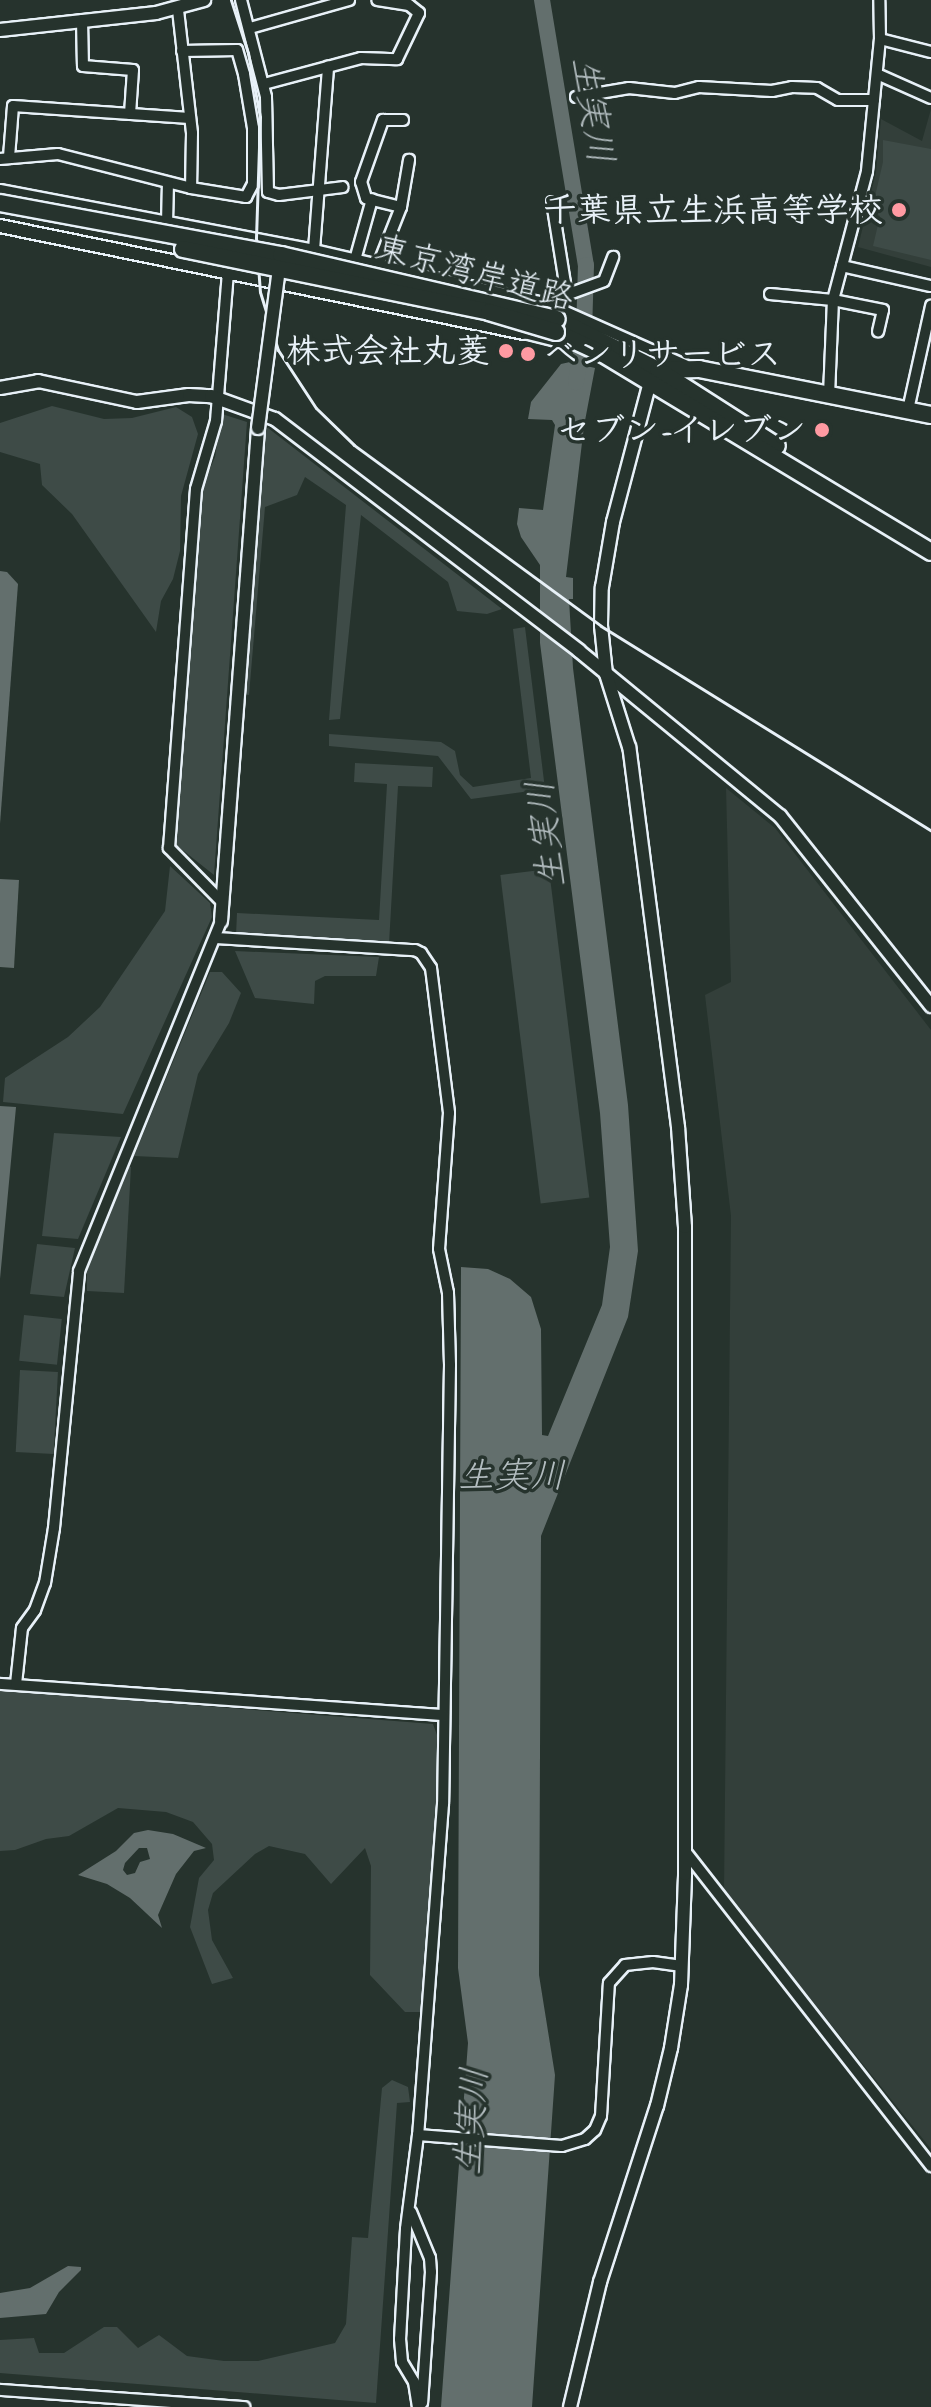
<!DOCTYPE html>
<html>
<head>
<meta charset="utf-8">
<style>
  body { margin:0 }
  #map { position:relative; width:931px; height:2407px; overflow:hidden; background:#26332d; font-family:Caveat,"Klee One",sans-serif }
  div>[style] { position:absolute }
  [style*='--x'] { left:calc(var(--x)*1px); top:calc(var(--y)*1px); width:calc(var(--w)*1px); rotate:calc(var(--a)*1deg) }
  .built>* { inset:0; background:#333f3a }
  .green>* { inset:0; background:#3e4b47; transform-origin:0 0 }
  .water>* { inset:0; background:#636f6d }
  .river>* { height:16px; margin:-8px; padding:0 8px; transform-origin:8px; border-radius:8px; background:#636f6d }
  .roads { filter:drop-shadow(2px 0 #e8f1f8) drop-shadow(-2px 0 #e8f1f8) drop-shadow(0 2px #e8f1f8) drop-shadow(0 -2px #e8f1f8) }
  .minor>* { height:10px; margin:-5px; padding:0 5px; transform-origin:5px; border-radius:5px; background:#26332d }
  .tertiary>* { height:12px; margin:-6px; padding:0 6px; transform-origin:6px; border-radius:6px; background:#26332d }
  .primary>* { height:16px; margin:-8px; padding:0 8px; transform-origin:8px; border-radius:8px; background:#26332d }
  .trunk>* { height:16px; margin:-8px; padding:0 8px; transform-origin:8px; border-radius:8px; background:#26332d }
  .rail>* { height:3px; margin:-1.5px; padding:0 1.5px; transform-origin:1.5px; border-radius:1.5px; background:#e8f1f8 }
  .bridges { filter:drop-shadow(2px 0 #e8f1f8) drop-shadow(-2px 0 #e8f1f8) drop-shadow(0 2px #e8f1f8) drop-shadow(0 -2px #e8f1f8) }
  .tertiary-bridge>* { height:12px; margin:-6px; padding:0 6px; transform-origin:6px; border-radius:6px; background:#26332d }
  .trunk-bridge>* { height:16px; margin:-8px; padding:0 8px; transform-origin:8px; border-radius:8px; background:#26332d }
  .dots>* { width:22px; height:22px; translate:-50% -50%; box-sizing:border-box; border:4px solid #26332d; border-radius:50% }
  span { translate:-50% -50%; white-space:nowrap; text-align:center; line-height:1.15; -webkit-text-stroke:7px #26332d; paint-order:stroke }
  .poi-label { font-size:34px; color:#e8f1f8; font-weight:700 }
  .right { translate:-100% -50%; text-align:right }
  .left { translate:0 -50%; text-align:left }
  .street-label { font-size:34px; color:#e8f1f8 }
  .water-label { font-size:36px; color:#b3bdc0; font-style:italic }
</style>
</head>
<body>
<div id="map">
  <div class="built">
    <div style="clip-path:polygon(931px 109px,931px 267px,858px 247px,876px 172px,881px 119px,922px 141px)"></div>
    <div style="clip-path:polygon(726px 788px,775px 828px,931px 1030px,931px 2149px,724px 1891px,731px 1216px,705px 995px,731px 982px)"></div>
  </div>
  <div class="green">
    <div style="clip-path:polygon(883px 140px,931px 149px,931px 260px,873px 246px,880px 216px,872px 209px,883px 162px)"></div>
    <div style="clip-path:polygon(52px 406px,104px 419px,132px 418px,176px 407px,192px 417px,198px 434px,181px 496px,180px 551px,173px 579px,161px 601px,156px 632px,72px 514px,42px 485px,40px 464px,0 452px,0 423px)"></div>
    <div style="clip-path:polygon(222px 414px,247px 422px,214px 875px,175px 844px,203px 485px,215px 457px)"></div>
    <div style="clip-path:polygon(262px 428px,268px 428px,502px 609px,487px 614px,457px 611px,448px 582px,361px 515px,340px 719px,329px 720px,346px 505px,305px 477px,297px 495px,265px 507px,249px 695px,242px 694px)"></div>
    <div style="clip-path:polygon(525px 627px,545px 789px,471px 799px,438px 756px,329px 746px,329px 734px,441px 742px,455px 751px,460px 775px,473px 787px,531px 778px,513px 629px)"></div>
    <div style="clip-path:polygon(355px 763px,433px 767px,432px 787px,398px 786px,389px 944px,236px 935px,237px 913px,379px 920px,387px 784px,354px 782px)"></div>
    <div style="clip-path:polygon(170px 866px,210px 903px,212px 917px,123px 1114px,3px 1102px,5px 1078px,68px 1037px,100px 1007px,165px 911px)"></div>
    <div style="left:549px;top:869px;width:331px;height:49px;rotate:83deg"></div>
    <div style="clip-path:polygon(235px 951px,379px 957px,376px 976px,325px 976px,315px 981px,314px 1004px,255px 998px)"></div>
    <div style="clip-path:polygon(210px 972px,222px 972px,241px 993px,229px 1023px,198px 1074px,178px 1158px,134px 1156px)"></div>
    <div style="clip-path:polygon(54px 1133px,121px 1137px,78px 1239px,42px 1236px)"></div>
    <div style="clip-path:polygon(123px 1167px,131px 1167px,124px 1293px,87px 1291px,87px 1262px)"></div>
    <div style="clip-path:polygon(37px 1244px,75px 1248px,64px 1297px,30px 1294px)"></div>
    <div style="left:24px;top:1315px;width:38px;height:46px;rotate:6deg"></div>
    <div style="left:20px;top:1370px;width:38px;height:82px;rotate:3deg"></div>
    <div style="clip-path:polygon(0 1690px,433px 1724px,437px 1735px,438px 1805px,420px 2012px,405px 2012px,370px 1975px,371px 1866px,365px 1848px,331px 1884px,305px 1854px,269px 1846px,255px 1854px,213px 1893px,208px 1910px,212px 1940px,233px 1978px,212px 1984px,190px 1927px,199px 1878px,214px 1860px,212px 1844px,193px 1822px,166px 1812px,118px 1808px,69px 1836px,46px 1839px,15px 1850px,0 1851px)"></div>
    <div style="clip-path:polygon(392px 2080px,408px 2087px,410px 2102px,397px 2103px,376px 2403px,0 2373px,0 2340px,34px 2338px,39px 2353px,64px 2353px,104px 2327px,117px 2327px,138px 2348px,159px 2335px,187px 2356px,224px 2361px,258px 2361px,335px 2343px,346px 2324px,352px 2237px,368px 2238px,382px 2088px)"></div>
  </div>
  <div class="water">
    <div style="clip-path:polygon(570px 362px,595px 368px,584px 426px,566px 577px,573px 578px,573px 599px,569px 599px,573px 668px,628px 1105px,638px 1251px,628px 1317px,541px 1536px,539px 1975px,555px 2075px,532px 2407px,441px 2407px,468px 2043px,458px 1968px,461px 1267px,488px 1269px,510px 1279px,531px 1297px,541px 1329px,542px 1435px,548px 1436px,602px 1305px,610px 1247px,600px 1113px,540px 643px,540px 565px,521px 537px,517px 524px,519px 508px,543px 510px,555px 425px,552px 420px,528px 419px,531px 402px,561px 364px)"></div>
    <div style="clip-path:polygon(0 571px,7px 572px,18px 584px,0 824px)"></div>
    <div style="clip-path:polygon(0 879px,19px 880px,14px 968px,0 967px)"></div>
    <div style="clip-path:polygon(0 1106px,16px 1107px,0 1279px)"></div>
    <div style="clip-path:polygon(evenodd,148px 1830px,173px 1834px,206px 1848px,194px 1851px,176px 1874px,158px 1915px,162px 1928px,130px 1898px,107px 1884px,78px 1875px,116px 1851px,134px 1833px,148px 1830px,139px 1848px,147px 1848px,150px 1859px,140px 1862px,135px 1873px,127px 1875px,123px 1870px,125px 1863px,139px 1848px)"></div>
    <div style="clip-path:polygon(68px 2266px,81px 2267px,81px 2270px,59px 2292px,46px 2314px,0 2318px,0 2293px,30px 2288px)"></div>
  </div>
  <div class="river">
    <div style="--x:542;--y:0;--w:269;--a:80.6"></div>
    <div style="--x:586;--y:265;--w:69;--a:91.7"></div>
    <div style="--x:584;--y:334;--w:49;--a:99.5"></div>
  </div>
  <div class="roads">
    <div class="minor">
      <div style="--x:241;--y:0;--w:100;--a:75.5"></div>
      <div style="--x:266;--y:97;--w:95;--a:88.8"></div>
      <div style="--x:268;--y:192;--w:11;--a:15"></div>
      <div style="--x:279;--y:195;--w:64;--a:-7.1"></div>
      <div style="--x:178;--y:10;--w:124;--a:83.5"></div>
      <div style="--x:192;--y:133;--w:55;--a:91"></div>
      <div style="--x:82;--y:20;--w:46;--a:88.8"></div>
      <div style="--x:83;--y:66;--w:50;--a:4.6"></div>
      <div style="--x:133;--y:70;--w:44;--a:93.9"></div>
      <div style="--x:250;--y:28;--w:103;--a:-15.8"></div>
      <div style="--x:880;--y:39;--w:53;--a:14.3"></div>
      <div style="--x:877;--y:74;--w:59;--a:24"></div>
      <div style="--x:264;--y:84;--w:100;--a:-15"></div>
      <div style="--x:361;--y:58;--w:36;--a:2"></div>
      <div style="--x:397;--y:59;--w:51;--a:-64.4"></div>
      <div style="--x:419;--y:13;--w:13;--a:-141"></div>
      <div style="--x:409;--y:5;--w:32;--a:-171"></div>
      <div style="--x:576;--y:97;--w:54;--a:-9.6"></div>
      <div style="--x:629;--y:88;--w:46;--a:6.2"></div>
      <div style="--x:675;--y:93;--w:25;--a:-14"></div>
      <div style="--x:699;--y:87;--w:73;--a:3.1"></div>
      <div style="--x:772;--y:91;--w:20;--a:-11"></div>
      <div style="--x:792;--y:87;--w:25;--a:2"></div>
      <div style="--x:817;--y:88;--w:24;--a:30"></div>
      <div style="--x:838;--y:100;--w:36;--a:0"></div>
      <div style="--x:9;--y:157;--w:51;--a:-85.5"></div>
      <div style="--x:13;--y:106;--w:177;--a:3.9"></div>
      <div style="--x:0;--y:159;--w:58;--a:-4.9"></div>
      <div style="--x:58;--y:154;--w:137;--a:14.3"></div>
      <div style="--x:191;--y:188;--w:56;--a:9.3"></div>
      <div style="--x:246;--y:197;--w:15;--a:-62"></div>
      <div style="--x:253;--y:184;--w:56;--a:-90"></div>
      <div style="--x:253;--y:128;--w:55;--a:-99.5"></div>
      <div style="--x:244;--y:74;--w:25;--a:-106"></div>
      <div style="--x:237;--y:50;--w:55;--a:179"></div>
      <div style="--x:0;--y:190;--w:320;--a:10.8"></div>
      <div style="--x:314;--y:250;--w:240;--a:13"></div>
      <div style="--x:548;--y:304;--w:150;--a:24"></div>
      <div style="--x:552;--y:202;--w:88;--a:80.9"></div>
      <div style="--x:566;--y:289;--w:20;--a:101"></div>
      <div style="--x:401;--y:207;--w:36;--a:-166"></div>
      <div style="--x:366;--y:198;--w:17;--a:-107"></div>
      <div style="--x:361;--y:182;--w:66;--a:-70.5"></div>
      <div style="--x:383;--y:120;--w:20;--a:0"></div>
      <div style="--x:167;--y:223;--w:40;--a:-88.6"></div>
      <div style="--x:314;--y:250;--w:184;--a:-85.6"></div>
      <div style="--x:355;--y:260;--w:63;--a:-74.4"></div>
      <div style="--x:378;--y:265;--w:62;--a:-68.4"></div>
      <div style="--x:401;--y:207;--w:48;--a:-80.3"></div>
      <div style="--x:842;--y:266;--w:91;--a:12.7"></div>
      <div style="--x:770;--y:294;--w:63;--a:5.4"></div>
      <div style="--x:833;--y:300;--w:51;--a:11.3"></div>
      <div style="--x:883;--y:310;--w:22;--a:103"></div>
      <div style="--x:566;--y:295;--w:40;--a:-20.2"></div>
      <div style="--x:604;--y:281;--w:26;--a:-69"></div>
      <div style="--x:524;--y:333;--w:32;--a:14"></div>
      <div style="--x:555;--y:341;--w:11;--a:-10"></div>
      <div style="--x:829;--y:395;--w:95;--a:-87.6"></div>
      <div style="--x:833;--y:300;--w:133;--a:-75.2"></div>
      <div style="--x:867;--y:171;--w:133;--a:-84.4"></div>
      <div style="--x:880;--y:39;--w:39;--a:-91"></div>
      <div style="--x:908;--y:410;--w:107;--a:-77.5"></div>
      <div style="--x:222;--y:902;--w:76;--a:-134.5"></div>
      <div style="--x:169;--y:848;--w:360;--a:-85.7"></div>
      <div style="--x:196;--y:489;--w:71;--a:-73.6"></div>
      <div style="--x:216;--y:421;--w:150;--a:-85.4"></div>
      <div style="--x:216;--y:938;--w:199;--a:3.5"></div>
      <div style="--x:415;--y:950;--w:7;--a:27"></div>
      <div style="--x:421;--y:953;--w:18;--a:56"></div>
      <div style="--x:431;--y:968;--w:146;--a:82.9"></div>
      <div style="--x:449;--y:1113;--w:136;--a:94.2"></div>
      <div style="--x:439;--y:1249;--w:45;--a:78.4"></div>
      <div style="--x:448;--y:1293;--w:72;--a:88.4"></div>
      <div style="--x:450;--y:1365;--w:439;--a:90.9"></div>
      <div style="--x:443;--y:1804;--w:332;--a:94.3"></div>
      <div style="--x:418;--y:2135;--w:95;--a:97.3"></div>
      <div style="--x:406;--y:2229;--w:110;--a:93.1"></div>
      <div style="--x:400;--y:2339;--w:23;--a:85"></div>
      <div style="--x:402;--y:2362;--w:23;--a:59"></div>
      <div style="--x:414;--y:2382;--w:25;--a:81"></div>
      <div style="--x:0;--y:1684;--w:445;--a:4"></div>
      <div style="--x:16;--y:1684;--w:56;--a:-83.9"></div>
      <div style="--x:22;--y:1628;--w:22;--a:-54"></div>
      <div style="--x:35;--y:1610;--w:29;--a:-70"></div>
      <div style="--x:45;--y:1583;--w:56;--a:-80.7"></div>
      <div style="--x:54;--y:1528;--w:258;--a:-84.4"></div>
      <div style="--x:79;--y:1271;--w:378;--a:-67.9"></div>
      <div style="--x:685;--y:1851;--w:400;--a:52"></div>
      <div style="--x:418;--y:2135;--w:144;--a:4.4"></div>
      <div style="--x:562;--y:2146;--w:24;--a:-17"></div>
      <div style="--x:585;--y:2139;--w:13;--a:-42"></div>
      <div style="--x:595;--y:2130;--w:15;--a:-67"></div>
      <div style="--x:601;--y:2116;--w:133;--a:-86.6"></div>
      <div style="--x:609;--y:1983;--w:24;--a:-48"></div>
      <div style="--x:625;--y:1965;--w:28;--a:-6"></div>
      <div style="--x:653;--y:1962;--w:29;--a:8"></div>
      <div style="--x:411;--y:2212;--w:50;--a:67.6"></div>
      <div style="--x:430;--y:2258;--w:14;--a:86"></div>
      <div style="--x:431;--y:2272;--w:131;--a:93.9"></div>
      <div style="--x:0;--y:2390;--w:245;--a:4"></div>
    </div>
    <div class="tertiary">
      <div style="--x:0;--y:30;--w:157;--a:-6.2"></div>
      <div style="--x:156;--y:13;--w:50;--a:-15.2"></div>
      <div style="--x:0;--y:226;--w:535;--a:11.54"></div>
      <div style="--x:0;--y:388;--w:39;--a:-10"></div>
      <div style="--x:38;--y:381;--w:101;--a:12"></div>
      <div style="--x:137;--y:402;--w:52;--a:-7.7"></div>
      <div style="--x:189;--y:395;--w:22;--a:3"></div>
      <div style="--x:211;--y:396;--w:68;--a:19.8"></div>
      <div style="--x:275;--y:419;--w:382;--a:37.3"></div>
      <div style="--x:579;--y:651;--w:260;--a:39.4"></div>
      <div style="--x:780;--y:816;--w:243;--a:51.5"></div>
      <div style="--x:221;--y:921;--w:494;--a:-85.7"></div>
      <div style="--x:570;--y:2407;--w:129;--a:-76.5"></div>
      <div style="--x:600;--y:2282;--w:185;--a:-72.1"></div>
      <div style="--x:657;--y:2106;--w:60;--a:-76.4"></div>
      <div style="--x:671;--y:2048;--w:64;--a:-81"></div>
      <div style="--x:681;--y:1985;--w:111;--a:-87.9"></div>
      <div style="--x:685;--y:1874;--w:647;--a:-90"></div>
      <div style="--x:685;--y:1227;--w:100;--a:-94"></div>
      <div style="--x:678;--y:1127;--w:383;--a:-97.3"></div>
      <div style="--x:629;--y:747;--w:77;--a:-107.5"></div>
      <div style="--x:606;--y:674;--w:48;--a:-95.9"></div>
      <div style="--x:601;--y:626;--w:39;--a:-89"></div>
      <div style="--x:602;--y:587;--w:66;--a:-80.4"></div>
      <div style="--x:613;--y:522;--w:145;--a:-75.2"></div>
    </div>
    <div class="primary">
      <div style="--x:653;--y:377;--w:9;--a:-54"></div>
      <div style="--x:658;--y:370;--w:41;--a:-1.4"></div>
      <div style="--x:699;--y:369;--w:237;--a:11.2"></div>
    </div>
    <div class="trunk">
      <div style="--x:557;--y:319;--w:113;--a:26.8"></div>
      <div style="--x:658;--y:370;--w:141;--a:32.6"></div>
      <div style="--x:556;--y:332;--w:52;--a:25.1"></div>
      <div style="--x:603;--y:354;--w:383;--a:31.1"></div>
    </div>
  </div>
  <div class="rail">
    <div style="--x:231;--y:0;--w:56;--a:72.2"></div>
    <div style="--x:248;--y:53;--w:65;--a:79.4"></div>
    <div style="--x:260;--y:117;--w:121;--a:91.9"></div>
    <div style="--x:256;--y:238;--w:54;--a:85.8"></div>
    <div style="--x:260;--y:292;--w:61;--a:72.8"></div>
    <div style="--x:278;--y:350;--w:69;--a:56.8"></div>
    <div style="--x:316;--y:408;--w:53;--a:44.2"></div>
    <div style="--x:354;--y:445;--w:306;--a:36.2"></div>
    <div style="--x:601;--y:626;--w:388;--a:31.8"></div>
  </div>
  <div class="bridges">
    <div class="tertiary-bridge">
      <div style="--x:258;--y:428;--w:161;--a:-82.5"></div>
    </div>
    <div class="trunk-bridge">
      <div style="--x:0;--y:203;--w:286;--a:10.5"></div>
      <div style="--x:281;--y:255;--w:283;--a:13.1"></div>
      <div style="--x:183;--y:249;--w:312;--a:11.6"></div>
      <div style="--x:489;--y:312;--w:70;--a:16.6"></div>
    </div>
  </div>
  <div class="dots">
    <div style="left:899px;top:210px;background:#ff9aa2"></div>
    <div style="left:506px;top:351px;background:#ff9aa2"></div>
    <div style="left:528px;top:354px;background:#ff9aa2"></div>
    <div style="left:822px;top:430px;background:#ff9aa2"></div>
  </div>
  <div class="poi-label">
    <span class="right" style="left:883px;top:210px">千葉県立生浜高等学校</span>
    <span class="right" style="left:490px;top:351px">株式会社丸菱</span>
    <span class="left" style="left:544px;top:354px">ベンリサービス</span>
    <span class="right" style="left:806px;top:430px">セブン-イレブン</span>
  </div>
  <div class="street-label">
    <span style="left:475px;top:272px;rotate:15deg">東京湾岸道路</span>
  </div>
  <div class="water-label">
    <span style="left:593px;top:110px;rotate:81deg">生実川</span>
    <span style="left:546px;top:834px;rotate:-97deg">生実川</span>
    <span style="left:512px;top:1476px">生実川</span>
    <span style="left:471px;top:2121px;rotate:-86deg">生実川</span>
  </div>
</div>
</body>
</html>
